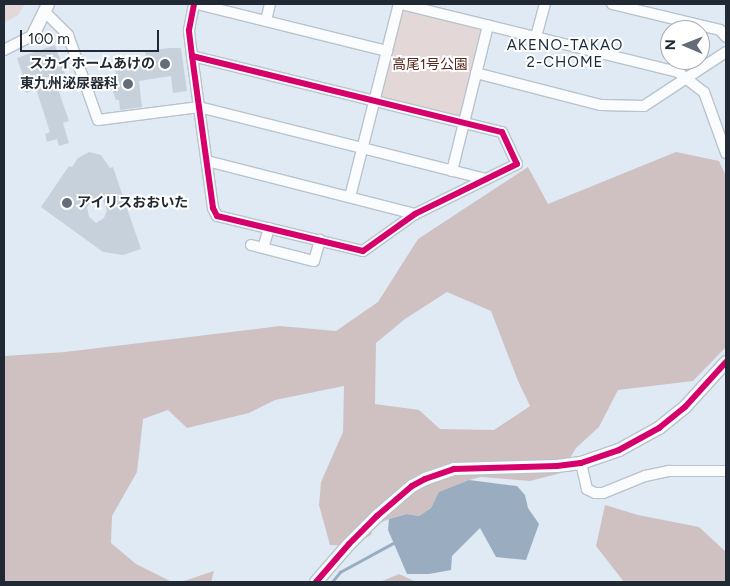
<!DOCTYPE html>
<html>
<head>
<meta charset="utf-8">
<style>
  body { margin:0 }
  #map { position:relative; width:730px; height:586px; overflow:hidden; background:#dfeaf5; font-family:Figtree,"Noto Sans JP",sans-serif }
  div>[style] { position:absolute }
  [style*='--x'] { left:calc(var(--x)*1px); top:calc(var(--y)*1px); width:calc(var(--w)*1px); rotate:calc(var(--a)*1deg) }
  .green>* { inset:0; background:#e3d7d8 }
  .forest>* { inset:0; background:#cfc1c2 }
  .water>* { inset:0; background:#9aadc0 }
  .stream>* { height:2.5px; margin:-1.25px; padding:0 1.25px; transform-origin:1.25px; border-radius:1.25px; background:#9aadc0 }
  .building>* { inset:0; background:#c7d1db }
  .roads { filter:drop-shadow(1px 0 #bac3cc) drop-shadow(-1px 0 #bac3cc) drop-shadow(0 1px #bac3cc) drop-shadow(0 -1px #bac3cc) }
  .minor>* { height:10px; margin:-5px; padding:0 5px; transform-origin:5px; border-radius:5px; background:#fafcfe }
  .tertiary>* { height:12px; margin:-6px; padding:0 6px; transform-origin:6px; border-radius:6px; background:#fafcfe }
  .cycleway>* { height:6px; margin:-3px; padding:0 3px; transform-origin:3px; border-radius:3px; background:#d6006c }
  .dots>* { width:14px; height:14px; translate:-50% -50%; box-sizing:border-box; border:2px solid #fff; border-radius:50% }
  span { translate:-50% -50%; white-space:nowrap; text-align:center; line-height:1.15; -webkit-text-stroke:4px #fff; paint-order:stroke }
  .poi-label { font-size:14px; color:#212a34; font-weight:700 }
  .right { translate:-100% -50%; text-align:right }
  .left { translate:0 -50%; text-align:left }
  .park-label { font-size:14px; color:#59291f }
  .neighbourhood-label { font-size:15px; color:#192b3f; letter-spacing:1px }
  .frame { position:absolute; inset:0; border:5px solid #212a34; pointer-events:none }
  .north { position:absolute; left:660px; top:20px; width:50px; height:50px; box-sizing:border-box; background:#fff; border:1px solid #a6aaae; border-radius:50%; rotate:271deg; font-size:14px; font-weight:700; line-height:20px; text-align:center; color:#212a34 }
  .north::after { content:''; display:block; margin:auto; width:18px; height:22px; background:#646d78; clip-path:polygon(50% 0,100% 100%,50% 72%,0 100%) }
  .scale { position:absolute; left:20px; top:30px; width:139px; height:22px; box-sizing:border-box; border:2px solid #212a34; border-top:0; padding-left:6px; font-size:15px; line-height:18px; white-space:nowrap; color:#212a34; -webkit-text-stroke:4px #fff; paint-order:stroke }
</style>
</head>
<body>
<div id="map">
  <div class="green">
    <div style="clip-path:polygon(4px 4px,25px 4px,18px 15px,4px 23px)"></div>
    <div style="clip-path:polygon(404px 9px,481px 28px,483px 30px,462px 114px,458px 117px,382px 98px,380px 94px,401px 11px)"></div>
  </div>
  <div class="forest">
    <div style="clip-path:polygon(evenodd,676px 152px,719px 161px,726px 176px,726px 347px,693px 381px,618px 390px,599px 427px,576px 448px,561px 473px,530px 481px,481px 477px,469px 480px,440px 492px,431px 508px,419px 516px,407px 514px,389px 519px,373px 526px,371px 535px,352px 546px,330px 545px,319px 505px,321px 482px,343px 432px,344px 386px,275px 400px,249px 413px,187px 428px,168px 410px,143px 419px,137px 472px,112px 516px,111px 543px,136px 564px,172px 582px,4px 582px,4px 356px,65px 352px,280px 326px,336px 331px,378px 302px,418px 239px,528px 167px,548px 204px,676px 152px,447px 292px,491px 311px,518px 381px,530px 406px,494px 430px,440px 429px,419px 410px,375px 404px,376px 343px,405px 319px,447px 292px)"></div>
    <div style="clip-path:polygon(605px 505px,638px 515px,699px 527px,726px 552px,726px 582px,624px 582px,596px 546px)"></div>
    <div style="clip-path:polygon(214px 571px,211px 582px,181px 582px)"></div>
    <div style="clip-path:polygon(399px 574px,416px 582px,380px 582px)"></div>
  </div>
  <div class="water">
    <div style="clip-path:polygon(469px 480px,517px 486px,525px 495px,528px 508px,539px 524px,526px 560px,496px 557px,480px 528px,452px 556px,451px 570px,429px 574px,407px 574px,388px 530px,389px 519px,407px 514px,419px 516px,431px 508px,439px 492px)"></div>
  </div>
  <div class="stream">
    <div style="--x:332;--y:582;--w:13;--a:-51"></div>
    <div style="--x:340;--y:572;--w:63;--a:-28.6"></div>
  </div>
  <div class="building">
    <div style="clip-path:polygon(55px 45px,69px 86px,58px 89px,69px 121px,63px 123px,69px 143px,59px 146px,57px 139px,47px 142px,45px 134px,50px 132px,36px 89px,26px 93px,23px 82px,25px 81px,17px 58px)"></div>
    <div style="clip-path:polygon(170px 48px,181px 48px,187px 91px,173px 93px,171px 76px,139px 81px,142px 107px,120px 110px,119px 100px,116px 100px,107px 76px,116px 75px,115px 68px,147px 63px,145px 51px)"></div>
    <div style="clip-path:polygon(evenodd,89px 152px,101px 155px,110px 168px,113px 167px,141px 249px,123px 255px,103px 252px,41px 207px,69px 166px,72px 167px,78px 158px,89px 152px,102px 198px,107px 210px,104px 218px,96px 223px,89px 217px,87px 207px,93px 199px,102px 198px)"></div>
  </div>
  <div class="roads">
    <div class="minor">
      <div style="--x:197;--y:4;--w:196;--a:13.9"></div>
      <div style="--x:401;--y:4;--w:285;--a:13.8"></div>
      <div style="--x:678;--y:72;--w:33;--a:38"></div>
      <div style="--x:704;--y:92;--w:65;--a:70.2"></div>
      <div style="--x:612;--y:4;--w:111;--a:13.5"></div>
      <div style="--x:720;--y:30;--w:9;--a:49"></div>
      <div style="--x:45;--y:12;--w:33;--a:45"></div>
      <div style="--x:68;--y:35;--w:90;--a:70.6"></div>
      <div style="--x:98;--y:120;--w:102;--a:-7.3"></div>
      <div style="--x:199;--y:107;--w:296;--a:14.1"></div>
      <div style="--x:266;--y:21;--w:17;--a:-77"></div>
      <div style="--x:536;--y:37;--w:34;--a:-75"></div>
      <div style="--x:4;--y:50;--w:33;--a:-27"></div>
      <div style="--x:192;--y:56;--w:319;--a:13.8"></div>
      <div style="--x:502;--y:132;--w:35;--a:65"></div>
      <div style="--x:517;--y:164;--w:114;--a:153.9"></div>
      <div style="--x:415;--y:214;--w:64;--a:144.6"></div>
      <div style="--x:363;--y:251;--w:150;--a:-166.5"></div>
      <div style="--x:217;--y:216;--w:9;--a:-117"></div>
      <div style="--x:213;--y:208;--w:102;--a:-97.9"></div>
      <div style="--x:199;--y:107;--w:51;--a:-97.8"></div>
      <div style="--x:192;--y:56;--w:26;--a:-97"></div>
      <div style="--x:189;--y:30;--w:26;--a:-79"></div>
      <div style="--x:476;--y:73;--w:129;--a:14.4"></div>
      <div style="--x:601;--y:105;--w:43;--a:1.3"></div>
      <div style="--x:644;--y:106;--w:98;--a:-33.4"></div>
      <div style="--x:207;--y:161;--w:215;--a:14.3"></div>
      <div style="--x:452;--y:171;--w:150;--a:-76.1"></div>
      <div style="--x:350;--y:197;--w:199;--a:-75.8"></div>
      <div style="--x:251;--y:245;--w:65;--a:14.3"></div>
      <div style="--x:314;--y:261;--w:22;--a:-74"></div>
      <div style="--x:263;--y:248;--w:21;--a:-73"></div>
      <div style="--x:581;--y:463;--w:27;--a:77"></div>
      <div style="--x:587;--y:489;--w:9;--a:27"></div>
      <div style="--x:595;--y:493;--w:8;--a:0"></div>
      <div style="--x:603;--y:493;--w:45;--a:-22"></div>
      <div style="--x:645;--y:476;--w:25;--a:-12"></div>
      <div style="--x:669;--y:471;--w:57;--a:0"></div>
    </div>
    <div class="tertiary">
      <div style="--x:33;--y:35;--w:34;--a:-64"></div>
      <div style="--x:316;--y:582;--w:50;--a:-49"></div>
      <div style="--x:349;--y:544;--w:40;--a:-45"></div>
      <div style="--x:377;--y:516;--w:46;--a:-40.6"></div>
      <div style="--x:412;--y:486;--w:15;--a:-28"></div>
      <div style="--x:425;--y:479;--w:31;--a:-19"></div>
      <div style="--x:454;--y:469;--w:103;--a:-1.7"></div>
      <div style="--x:557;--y:466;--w:24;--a:-7"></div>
      <div style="--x:581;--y:463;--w:40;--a:-18.9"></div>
      <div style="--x:619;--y:450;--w:46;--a:-28.8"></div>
      <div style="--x:659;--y:428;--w:33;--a:-39"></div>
      <div style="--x:685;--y:407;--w:61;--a:-47.7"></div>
    </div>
  </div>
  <div class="cycleway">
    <div style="--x:192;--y:56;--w:319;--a:13.8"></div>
    <div style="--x:502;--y:132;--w:35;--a:65"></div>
    <div style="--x:517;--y:164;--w:114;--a:153.9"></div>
    <div style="--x:415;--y:214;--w:64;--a:144.6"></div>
    <div style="--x:363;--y:251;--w:150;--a:-166.5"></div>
    <div style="--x:217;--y:216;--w:9;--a:-117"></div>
    <div style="--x:213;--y:208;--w:102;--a:-97.9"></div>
    <div style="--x:199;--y:107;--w:51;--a:-97.8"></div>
    <div style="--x:192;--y:56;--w:26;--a:-97"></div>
    <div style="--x:189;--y:30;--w:26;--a:-79"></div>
    <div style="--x:316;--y:582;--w:50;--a:-49"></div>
    <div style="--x:349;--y:544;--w:40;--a:-45"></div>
    <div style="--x:377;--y:516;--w:46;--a:-40.6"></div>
    <div style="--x:412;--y:486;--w:15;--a:-28"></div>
    <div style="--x:425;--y:479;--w:31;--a:-19"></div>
    <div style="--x:454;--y:469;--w:103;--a:-1.7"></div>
    <div style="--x:557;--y:466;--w:24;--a:-7"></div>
    <div style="--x:581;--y:463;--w:40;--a:-18.9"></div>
    <div style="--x:619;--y:450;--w:46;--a:-28.8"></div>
    <div style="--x:659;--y:428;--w:33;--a:-39"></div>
    <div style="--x:685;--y:407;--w:61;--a:-47.7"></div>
  </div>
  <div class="dots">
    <div style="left:165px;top:64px;background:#646d78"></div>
    <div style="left:128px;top:84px;background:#646d78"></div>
    <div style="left:67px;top:203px;background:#646d78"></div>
  </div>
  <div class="poi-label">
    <span class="right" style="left:155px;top:64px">スカイホームあけの</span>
    <span class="right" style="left:118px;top:84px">東九州泌尿器科</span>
    <span class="left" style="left:77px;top:203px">アイリスおおいた</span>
  </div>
  <div class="park-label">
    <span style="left:430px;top:65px">高尾1号公園</span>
  </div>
  <div class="neighbourhood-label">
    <span style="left:565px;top:54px">AKENO-TAKAO<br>2-CHOME</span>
  </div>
  <div class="frame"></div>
  <div class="north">N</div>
  <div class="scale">100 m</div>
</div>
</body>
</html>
